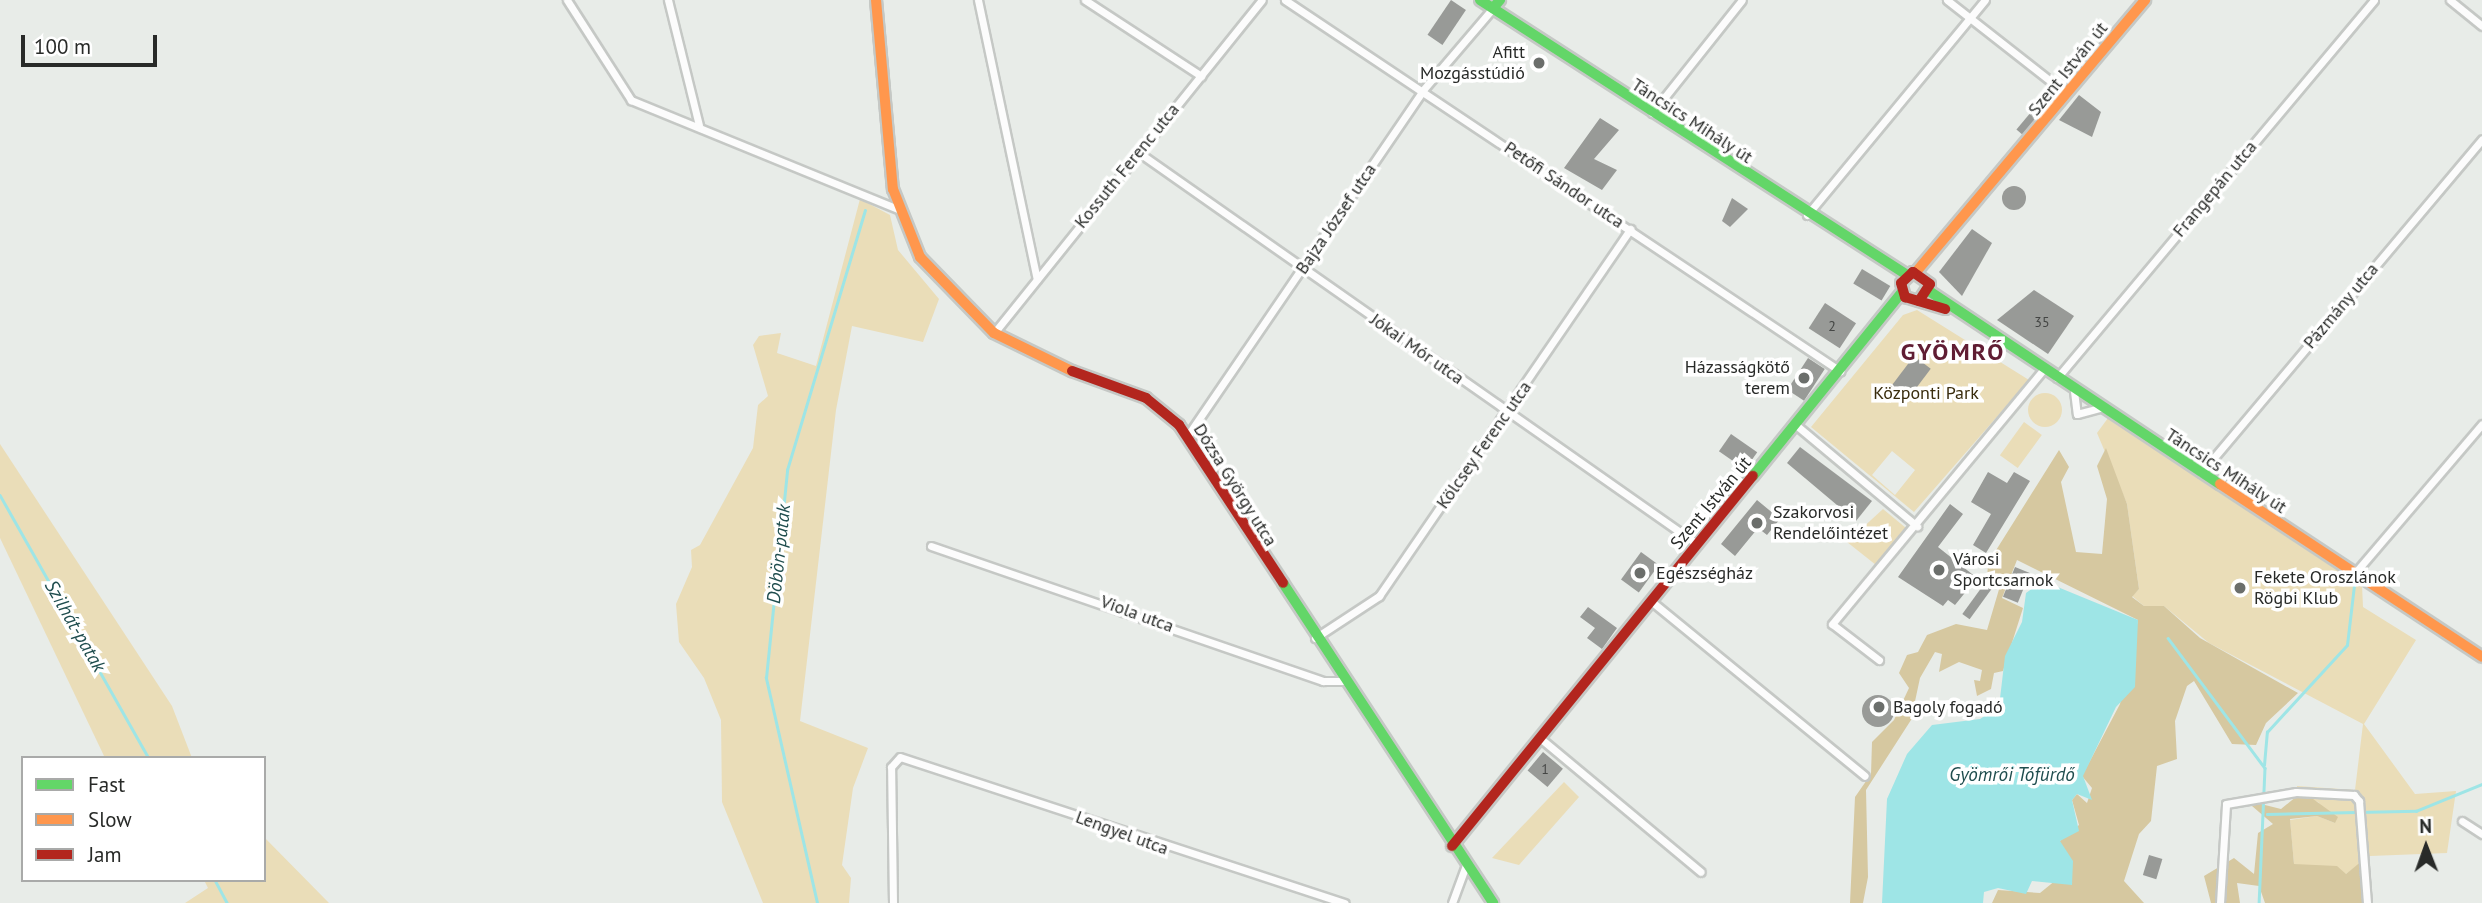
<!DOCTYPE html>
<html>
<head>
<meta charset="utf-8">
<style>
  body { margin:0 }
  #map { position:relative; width:2482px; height:903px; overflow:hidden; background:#e8ece8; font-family:"PT Sans",sans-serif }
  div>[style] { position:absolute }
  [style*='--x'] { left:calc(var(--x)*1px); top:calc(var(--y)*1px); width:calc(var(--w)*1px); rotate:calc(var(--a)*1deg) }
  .green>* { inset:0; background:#eaddb8; transform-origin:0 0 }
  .round { border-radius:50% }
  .forest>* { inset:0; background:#d6c8a0 }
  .water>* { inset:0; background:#9ee5e6 }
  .stream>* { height:2.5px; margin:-1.25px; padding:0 1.25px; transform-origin:1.25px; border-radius:1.25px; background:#9ee5e6 }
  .building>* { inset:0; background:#989a97; transform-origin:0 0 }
  .roads { filter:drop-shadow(2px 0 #c5c8c5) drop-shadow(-2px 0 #c5c8c5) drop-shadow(0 2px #c5c8c5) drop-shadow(0 -2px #c5c8c5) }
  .street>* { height:7px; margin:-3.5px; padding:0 3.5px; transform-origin:3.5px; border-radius:3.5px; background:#fcfcfc }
  .fast>* { height:10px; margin:-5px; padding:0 5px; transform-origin:5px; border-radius:5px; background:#63d668 }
  .slow>* { height:10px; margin:-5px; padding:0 5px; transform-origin:5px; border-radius:5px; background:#ff974d }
  .jam>* { height:10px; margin:-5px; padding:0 5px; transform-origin:5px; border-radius:5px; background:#b3261e }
  .dots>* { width:19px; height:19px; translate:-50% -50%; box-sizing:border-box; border:4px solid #fff; border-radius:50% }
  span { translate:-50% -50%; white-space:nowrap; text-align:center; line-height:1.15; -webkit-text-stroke:7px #fff; paint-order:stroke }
  .number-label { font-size:14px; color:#444644 }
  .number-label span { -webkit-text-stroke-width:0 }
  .poi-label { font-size:18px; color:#282a28 }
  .right { translate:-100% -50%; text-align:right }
  .left { translate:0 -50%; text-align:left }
  .street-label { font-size:18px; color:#282a28 }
  .park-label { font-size:18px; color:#392c0d }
  .water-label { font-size:19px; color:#1f4d4e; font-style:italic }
  .district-label { font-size:24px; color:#601d33; font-weight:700; letter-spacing:2px }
  .legend { position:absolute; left:21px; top:756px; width:245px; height:126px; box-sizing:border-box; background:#fff; border:2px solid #a9aaa9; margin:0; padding:9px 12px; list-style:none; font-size:21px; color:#282a28 }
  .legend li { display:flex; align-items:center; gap:14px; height:35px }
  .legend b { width:35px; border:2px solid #a9aaa9 }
  .north { position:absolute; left:2391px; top:812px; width:70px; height:70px; -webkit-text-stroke:5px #fff; paint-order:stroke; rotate:359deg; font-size:19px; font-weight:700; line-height:28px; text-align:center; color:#282a28 }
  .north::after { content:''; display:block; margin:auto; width:24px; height:32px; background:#282a28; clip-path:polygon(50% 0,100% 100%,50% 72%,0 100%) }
  .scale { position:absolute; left:21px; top:35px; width:136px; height:32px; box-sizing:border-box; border:4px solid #282a28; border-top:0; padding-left:9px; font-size:21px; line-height:24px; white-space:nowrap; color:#282a28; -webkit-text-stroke:5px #fff; paint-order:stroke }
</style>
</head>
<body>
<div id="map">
  <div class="green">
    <div style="clip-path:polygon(860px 199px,890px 215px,898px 250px,939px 299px,923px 342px,852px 326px,836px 410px,800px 721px,868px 748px,853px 788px,842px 865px,851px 878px,849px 903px,763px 903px,722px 802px,721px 720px,704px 678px,679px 642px,676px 604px,692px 567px,691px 550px,700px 545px,753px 448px,758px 405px,768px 396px,753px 345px,759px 336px,781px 333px,777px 353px,816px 366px)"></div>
    <div style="clip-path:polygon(evenodd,1917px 310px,2029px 380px,1914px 512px,1811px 427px,1903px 315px,1917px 310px,1892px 451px,1915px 470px,1895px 495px,1872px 475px,1892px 451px)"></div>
    <div class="round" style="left:2028px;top:393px;width:34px;height:34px"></div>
    <div style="clip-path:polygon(2108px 418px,2352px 578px,2362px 585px,2363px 607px,2416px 640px,2364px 724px,2415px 794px,2456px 791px,2447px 853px,2370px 856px,2346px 874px,2294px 864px,2290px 820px,2317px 816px,2335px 823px,2318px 802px,2297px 796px,2297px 786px,2355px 790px,2363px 724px,2209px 643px,2164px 606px,2144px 606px,2132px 596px,2139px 589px,2127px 504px,2097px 433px)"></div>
    <div style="left:2024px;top:422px;width:22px;height:41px;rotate:36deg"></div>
    <div style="clip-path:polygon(0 444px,172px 706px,192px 758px,105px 758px,0 538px)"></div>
    <div style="clip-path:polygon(1883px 509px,1906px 528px,1876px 565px,1847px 542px)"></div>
    <div style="clip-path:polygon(1564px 782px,1579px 797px,1519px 865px,1492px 858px)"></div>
    <div style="clip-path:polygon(264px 837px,329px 903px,185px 903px,208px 888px,204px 880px,264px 880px)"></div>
  </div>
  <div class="forest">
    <div style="clip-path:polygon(2106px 448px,2127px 504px,2139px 589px,2132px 597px,2144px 606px,2164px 606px,2200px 638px,2298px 693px,2266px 723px,2256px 745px,2232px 744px,2194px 681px,2187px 686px,2175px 721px,2177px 759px,2157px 766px,2151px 821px,2139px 834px,2124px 881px,2144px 903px,1992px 903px,1998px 890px,2040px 893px,2056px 880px,2060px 841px,2079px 825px,2072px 800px,2077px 794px,2087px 803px,2092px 788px,2082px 776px,2120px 704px,2138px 620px,2017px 560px,2002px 598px,2023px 608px,2003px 671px,1994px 673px,1991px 689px,1977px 696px,1974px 680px,1980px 681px,1982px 670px,1959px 662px,1939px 672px,1942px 654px,1935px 652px,1920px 678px,1911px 720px,1866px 790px,1868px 877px,1863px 903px,1850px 903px,1855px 797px,1871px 774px,1872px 742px,1894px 720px,1909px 688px,1899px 673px,1907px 655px,1918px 652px,1927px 635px,1956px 624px,1987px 630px,2000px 586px,1987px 580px,1988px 563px,2059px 450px,2069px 467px,2061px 482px,2076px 552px,2102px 554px,2107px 499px,2097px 466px)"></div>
    <div style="clip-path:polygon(2297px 796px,2309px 796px,2338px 817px,2335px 823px,2317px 816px,2290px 819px,2294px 864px,2337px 866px,2346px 874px,2363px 860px,2362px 903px,2265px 903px,2259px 886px,2237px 883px,2240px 903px,2211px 903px,2204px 876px,2234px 858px,2254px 874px,2258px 833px,2273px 824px,2245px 800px,2281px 809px)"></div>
  </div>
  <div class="water">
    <div style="clip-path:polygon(2043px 581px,2138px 620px,2135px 687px,2116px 707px,2083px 776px,2092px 800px,2077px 794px,2072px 800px,2079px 831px,2060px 841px,2073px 861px,2072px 885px,2032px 881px,2026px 894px,1998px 888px,1984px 892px,1983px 903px,1882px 903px,1887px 799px,1907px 754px,1932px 725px,1980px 719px,1999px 707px,2005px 656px,2022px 622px,2026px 593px)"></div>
  </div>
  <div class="stream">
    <div style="--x:0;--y:495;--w:302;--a:60.5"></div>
    <div style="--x:2168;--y:638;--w:162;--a:53.3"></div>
    <div style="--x:2265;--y:768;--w:135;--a:92.5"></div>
    <div style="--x:2264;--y:765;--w:33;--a:-85"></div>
    <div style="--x:2267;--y:732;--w:118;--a:-47.4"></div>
    <div style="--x:2347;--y:645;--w:60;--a:-83.3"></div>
    <div style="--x:2267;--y:814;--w:149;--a:-1.2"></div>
    <div style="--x:2416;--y:811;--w:71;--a:-22.2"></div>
    <div style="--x:215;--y:880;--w:26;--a:62"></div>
    <div style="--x:817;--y:903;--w:231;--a:-102.8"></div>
    <div style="--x:766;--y:678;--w:209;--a:-84.2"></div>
    <div style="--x:787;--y:470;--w:271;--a:-73.3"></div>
  </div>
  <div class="building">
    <div style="left:1451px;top:0;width:18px;height:42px;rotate:34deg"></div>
    <div style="clip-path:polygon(2079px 95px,2101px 112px,2092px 137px,2059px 120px)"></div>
    <div style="left:2037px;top:105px;width:8px;height:32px;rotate:40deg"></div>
    <div style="clip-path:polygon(1600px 118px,1619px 130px,1594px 159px,1617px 170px,1602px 190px,1564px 168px)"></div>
    <div class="round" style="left:2002px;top:186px;width:24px;height:24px"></div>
    <div style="clip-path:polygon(1732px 198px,1748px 209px,1730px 227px,1722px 221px)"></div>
    <div style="clip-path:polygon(1972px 229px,1992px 243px,1962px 296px,1939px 272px)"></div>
    <div style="left:1862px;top:269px;width:33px;height:17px;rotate:31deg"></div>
    <div style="clip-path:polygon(2034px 290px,2074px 316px,2048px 354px,1997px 320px)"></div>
    <div style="left:1825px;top:303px;width:37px;height:30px;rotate:33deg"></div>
    <div style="left:1914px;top:356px;width:21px;height:43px;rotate:37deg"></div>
    <div style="left:1808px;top:358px;width:20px;height:38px;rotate:33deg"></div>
    <div style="left:1731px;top:434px;width:32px;height:21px;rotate:35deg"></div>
    <div style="clip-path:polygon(1800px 447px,1872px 501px,1856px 521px,1787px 463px)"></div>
    <div style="clip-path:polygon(1988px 472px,2007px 483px,2014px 472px,2030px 481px,1986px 553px,1973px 545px,1991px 514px,1971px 502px)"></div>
    <div style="clip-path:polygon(1757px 500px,1780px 519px,1767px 535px,1758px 528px,1735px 556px,1721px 544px)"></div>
    <div style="clip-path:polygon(1950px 504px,1963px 514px,1938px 547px,1977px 578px,1955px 605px,1948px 600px,1943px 606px,1898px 577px)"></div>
    <div style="left:1641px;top:552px;width:22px;height:34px;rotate:36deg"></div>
    <div style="left:2015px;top:567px;width:16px;height:32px;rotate:22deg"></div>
    <div style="left:1987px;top:580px;width:9px;height:42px;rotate:36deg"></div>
    <div style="clip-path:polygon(1588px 607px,1617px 628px,1602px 649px,1587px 638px,1595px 628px,1580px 617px)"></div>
    <div class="round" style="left:1862px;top:695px;width:32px;height:32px"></div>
    <div style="left:1543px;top:752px;width:26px;height:24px;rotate:40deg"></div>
    <div style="left:2149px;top:855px;width:14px;height:21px;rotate:17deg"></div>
  </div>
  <div class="roads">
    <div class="street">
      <div style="--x:567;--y:0;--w:119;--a:57.4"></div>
      <div style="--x:631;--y:100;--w:288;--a:22.2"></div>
      <div style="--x:668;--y:0;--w:129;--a:76.1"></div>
      <div style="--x:978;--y:0;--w:285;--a:78.1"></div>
      <div style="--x:1085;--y:0;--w:139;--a:33.2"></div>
      <div style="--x:1285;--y:0;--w:668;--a:33.76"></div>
      <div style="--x:1947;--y:0;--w:152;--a:38.1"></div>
      <div style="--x:2450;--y:0;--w:41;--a:39.1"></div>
      <div style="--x:1652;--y:113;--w:144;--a:-51.5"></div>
      <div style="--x:1138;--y:152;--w:683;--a:35.04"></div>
      <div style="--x:1807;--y:215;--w:279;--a:-50.4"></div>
      <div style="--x:994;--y:333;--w:427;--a:-51.2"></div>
      <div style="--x:2057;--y:378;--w:493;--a:-50"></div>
      <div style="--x:2074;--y:391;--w:23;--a:83"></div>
      <div style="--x:2077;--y:414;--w:23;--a:-15"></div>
      <div style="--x:1796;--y:425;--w:158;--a:39.9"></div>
      <div style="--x:1188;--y:435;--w:417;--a:-55.7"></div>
      <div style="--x:1423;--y:90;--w:108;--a:-49.5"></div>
      <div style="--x:2201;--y:473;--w:436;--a:-49.9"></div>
      <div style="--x:931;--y:546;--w:415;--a:19"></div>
      <div style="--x:1323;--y:681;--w:19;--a:0"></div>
      <div style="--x:2354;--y:574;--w:197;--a:-49.5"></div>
      <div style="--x:1651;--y:601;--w:276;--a:39.3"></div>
      <div style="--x:1315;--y:638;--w:77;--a:-33.3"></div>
      <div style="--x:1379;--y:596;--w:445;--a:-55.6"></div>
      <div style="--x:1879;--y:660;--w:59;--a:-142.5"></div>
      <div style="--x:1832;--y:624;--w:330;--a:-50.3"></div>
      <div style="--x:1540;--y:738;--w:209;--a:39.8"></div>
      <div style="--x:2462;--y:821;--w:24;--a:33"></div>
      <div style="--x:893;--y:903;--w:136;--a:-90.8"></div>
      <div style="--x:891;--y:767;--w:13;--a:-48"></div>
      <div style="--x:900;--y:757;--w:468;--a:18.2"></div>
      <div style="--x:1452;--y:903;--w:40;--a:-69.8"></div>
      <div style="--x:2220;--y:903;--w:99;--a:-86.5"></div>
      <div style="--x:2226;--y:804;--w:71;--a:-9.7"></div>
      <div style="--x:2296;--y:792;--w:58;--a:3"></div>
      <div style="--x:2354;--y:795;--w:8;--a:50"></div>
      <div style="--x:2359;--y:801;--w:102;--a:85.5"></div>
    </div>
    <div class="fast">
      <div style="--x:1480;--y:0;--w:508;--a:32.78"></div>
      <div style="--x:1493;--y:8;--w:11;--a:-49"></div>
      <div style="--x:1929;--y:291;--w:349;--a:33.6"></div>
      <div style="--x:1753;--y:476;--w:237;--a:-51"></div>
      <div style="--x:1283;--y:583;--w:383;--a:56.7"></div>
    </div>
    <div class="slow">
      <div style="--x:876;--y:0;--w:190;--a:84.9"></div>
      <div style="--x:893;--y:189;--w:73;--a:68.3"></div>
      <div style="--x:920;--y:257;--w:106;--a:45.8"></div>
      <div style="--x:994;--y:333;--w:87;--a:26"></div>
      <div style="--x:1916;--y:272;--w:356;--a:-49.9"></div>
      <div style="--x:2220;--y:484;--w:314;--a:33.4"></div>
    </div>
    <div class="jam">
      <div style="--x:1919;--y:301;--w:20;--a:-57"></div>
      <div style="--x:1930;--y:284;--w:21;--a:-145"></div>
      <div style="--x:1913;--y:272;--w:16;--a:137"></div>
      <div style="--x:1901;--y:283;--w:15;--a:74"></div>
      <div style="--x:1905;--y:297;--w:42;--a:16.7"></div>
      <div style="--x:1072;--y:371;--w:79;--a:20"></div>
      <div style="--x:1146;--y:398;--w:43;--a:39.3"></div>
      <div style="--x:1179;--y:425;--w:189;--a:56.6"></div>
      <div style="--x:1452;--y:846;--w:477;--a:-50.9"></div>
    </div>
  </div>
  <div class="dots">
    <div style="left:1539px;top:63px;background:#6b6e6b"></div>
    <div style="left:1804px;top:378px;background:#6b6e6b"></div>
    <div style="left:1757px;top:523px;background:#6b6e6b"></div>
    <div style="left:1939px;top:570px;background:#6b6e6b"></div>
    <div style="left:1640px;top:573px;background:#6b6e6b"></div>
    <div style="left:2240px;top:588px;background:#6b6e6b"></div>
    <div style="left:1879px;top:707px;background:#6b6e6b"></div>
  </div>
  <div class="number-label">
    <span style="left:2042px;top:322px">35</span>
    <span style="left:1832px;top:326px">2</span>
    <span style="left:1545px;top:769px">1</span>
  </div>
  <div class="poi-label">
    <span class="right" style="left:1525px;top:63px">Afitt<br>Mozgásstúdió</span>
    <span class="right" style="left:1790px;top:378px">Házasságkötő<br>terem</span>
    <span class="left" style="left:1773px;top:523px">Szakorvosi<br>Rendelőintézet</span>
    <span class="left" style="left:1953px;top:570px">Városi<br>Sportcsarnok</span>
    <span class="left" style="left:1656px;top:573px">Egészségház</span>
    <span class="left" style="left:2254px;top:588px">Fekete Oroszlánok<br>Rögbi Klub</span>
    <span class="left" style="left:1893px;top:707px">Bagoly fogadó</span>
  </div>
  <div class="street-label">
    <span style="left:2068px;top:69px;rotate:-51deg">Szent István út</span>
    <span style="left:1692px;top:121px;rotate:33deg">Táncsics Mihály út</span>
    <span style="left:1127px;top:166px;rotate:-51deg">Kossuth Ferenc utca</span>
    <span style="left:1564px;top:185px;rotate:34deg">Petőfi Sándor utca</span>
    <span style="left:2215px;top:189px;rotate:-50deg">Frangepán utca</span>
    <span style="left:1336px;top:219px;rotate:-56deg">Bajza József utca</span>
    <span style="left:2341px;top:306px;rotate:-50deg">Pázmány utca</span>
    <span style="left:1417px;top:349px;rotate:35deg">Jókai Mór utca</span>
    <span style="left:1484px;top:445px;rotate:-55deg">Kölcsey Ferenc utca</span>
    <span style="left:2226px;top:471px;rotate:33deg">Táncsics Mihály út</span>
    <span style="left:1235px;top:485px;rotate:58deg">Dózsa György utca</span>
    <span style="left:1711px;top:503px;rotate:-50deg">Szent István út</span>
    <span style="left:1137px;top:614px;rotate:20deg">Viola utca</span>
    <span style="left:1122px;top:833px;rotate:20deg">Lengyel utca</span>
  </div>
  <div class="park-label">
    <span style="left:1926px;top:393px">Központi Park</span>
  </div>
  <div class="water-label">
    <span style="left:779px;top:554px;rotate:-84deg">Döbön-patak</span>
    <span style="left:75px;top:626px;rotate:60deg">Szilhát-patak</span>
    <span style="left:2012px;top:775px">Gyömrői Tófürdő</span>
  </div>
  <div class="district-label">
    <span style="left:1953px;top:352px">GYÖMRŐ</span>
  </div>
  <ul class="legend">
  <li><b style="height:9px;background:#63d668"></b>Fast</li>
  <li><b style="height:9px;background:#ff974d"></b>Slow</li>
  <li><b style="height:9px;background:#b3261e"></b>Jam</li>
  </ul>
  <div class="north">N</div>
  <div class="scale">100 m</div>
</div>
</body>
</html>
